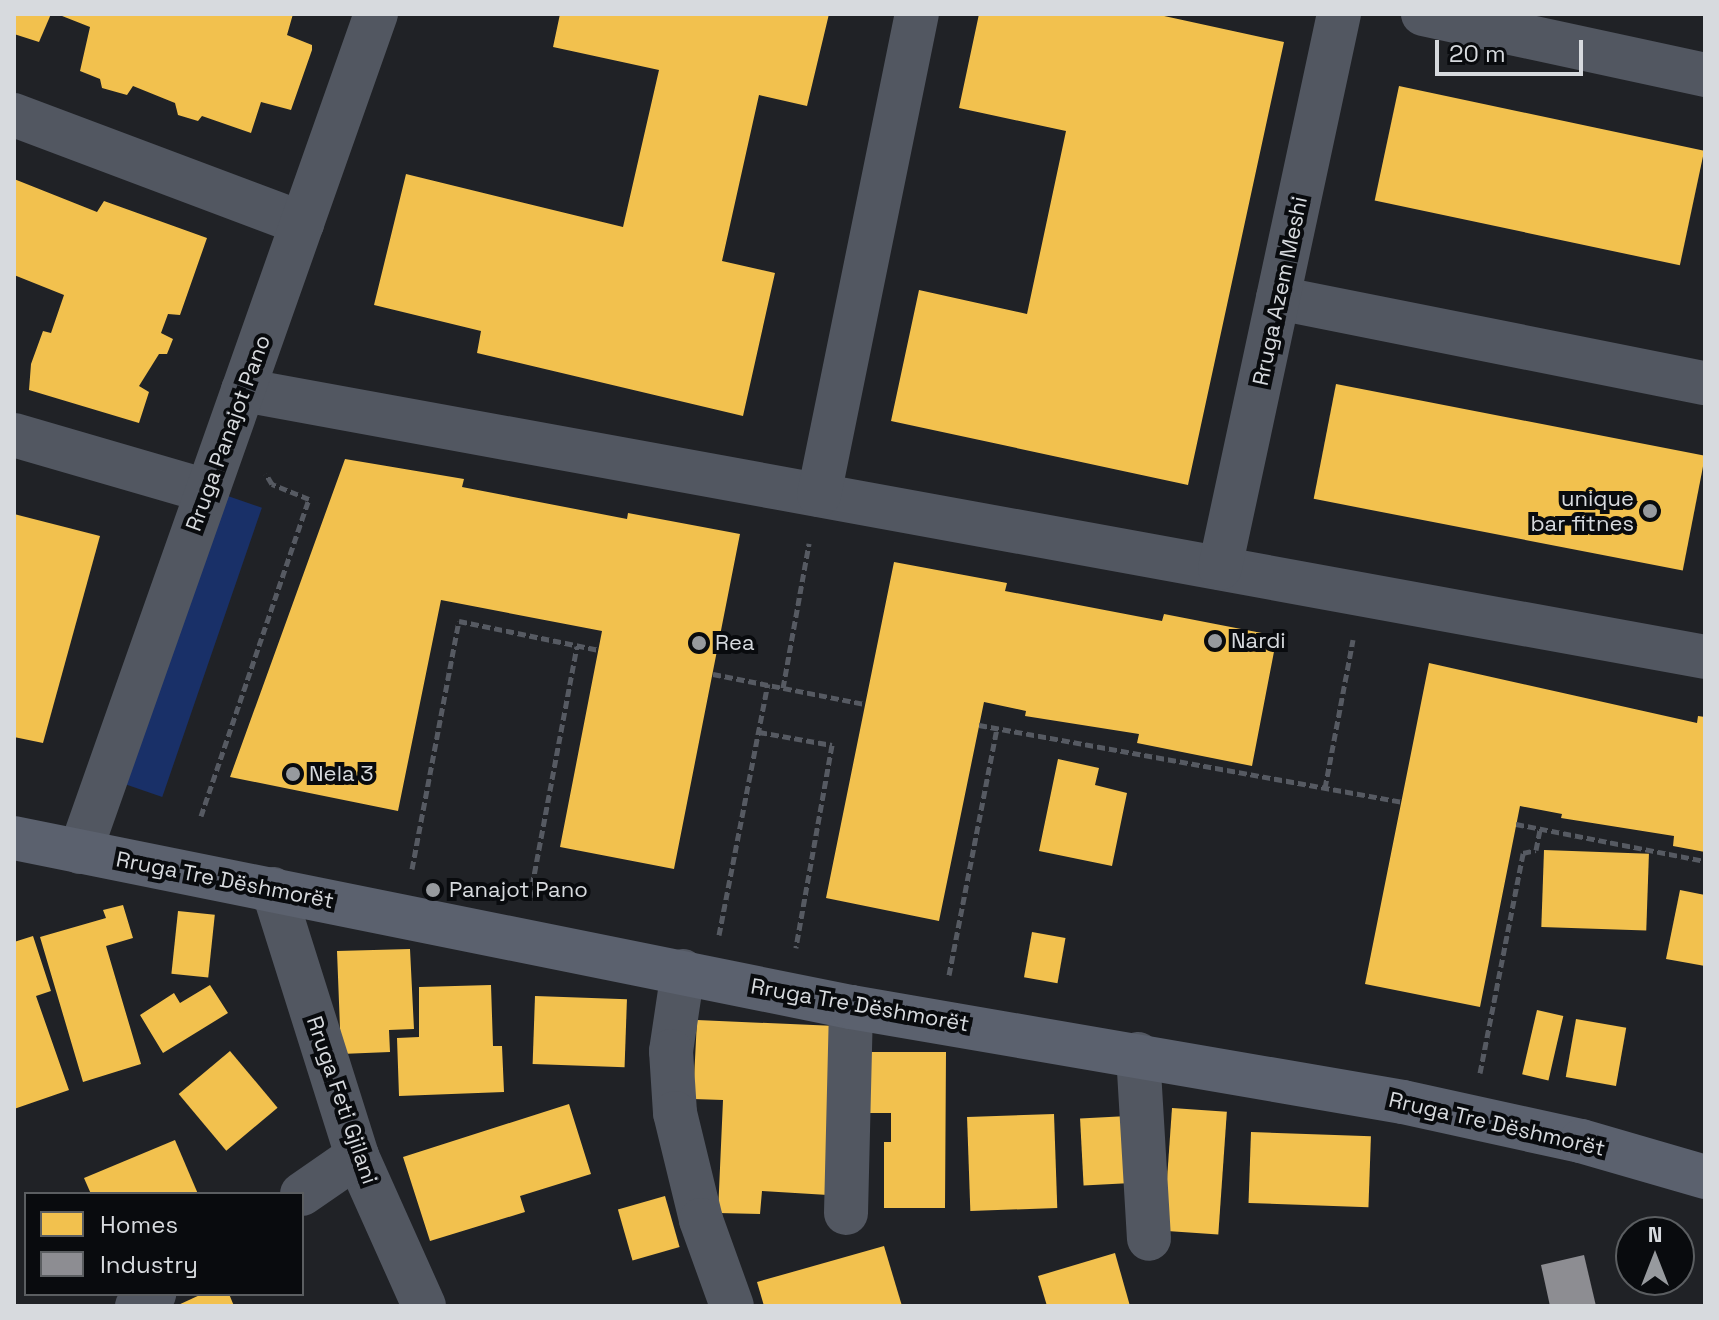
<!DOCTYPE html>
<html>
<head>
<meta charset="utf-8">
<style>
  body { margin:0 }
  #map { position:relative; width:1719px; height:1320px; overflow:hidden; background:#202226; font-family:"Space Grotesk",sans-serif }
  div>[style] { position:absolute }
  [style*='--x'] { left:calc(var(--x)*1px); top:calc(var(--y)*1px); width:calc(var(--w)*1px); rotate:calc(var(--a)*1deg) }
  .green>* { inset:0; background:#193068; transform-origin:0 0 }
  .homes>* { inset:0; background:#f2c14e; transform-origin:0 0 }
  .industry>* { inset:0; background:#8d8d92 }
  .path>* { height:5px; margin-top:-2.5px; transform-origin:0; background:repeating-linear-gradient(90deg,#565a62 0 8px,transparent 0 12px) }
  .minor>* { height:44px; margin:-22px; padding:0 22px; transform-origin:22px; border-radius:22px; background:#525761 }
  .major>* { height:44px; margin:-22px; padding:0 22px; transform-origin:22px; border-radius:22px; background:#5b616e }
  .dots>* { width:22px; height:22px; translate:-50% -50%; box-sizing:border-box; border:4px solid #090b0e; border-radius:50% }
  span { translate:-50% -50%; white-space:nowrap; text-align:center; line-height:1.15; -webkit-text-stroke:8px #090b0e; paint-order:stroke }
  .street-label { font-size:22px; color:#d7dade }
  .poi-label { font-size:22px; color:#d7dade }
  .right { translate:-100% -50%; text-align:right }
  .left { translate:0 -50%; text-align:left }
  .frame { position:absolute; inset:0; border:16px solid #d7dade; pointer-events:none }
  .legend { position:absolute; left:24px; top:1192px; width:280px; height:104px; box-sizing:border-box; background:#090b0e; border:2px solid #5b5e61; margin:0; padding:10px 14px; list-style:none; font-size:24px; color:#d7dade }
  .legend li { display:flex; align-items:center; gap:16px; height:40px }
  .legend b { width:40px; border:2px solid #5b5e61 }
  .north { position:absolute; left:1615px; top:1216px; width:80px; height:80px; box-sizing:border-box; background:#090b0e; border:2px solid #5b5e61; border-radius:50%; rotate:0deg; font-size:22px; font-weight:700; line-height:32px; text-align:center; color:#d7dade }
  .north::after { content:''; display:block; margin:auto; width:28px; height:36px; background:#979a9e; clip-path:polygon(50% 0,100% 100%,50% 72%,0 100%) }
  .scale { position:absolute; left:1435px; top:40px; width:148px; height:36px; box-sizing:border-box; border:4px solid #d7dade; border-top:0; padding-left:10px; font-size:24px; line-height:28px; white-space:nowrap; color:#d7dade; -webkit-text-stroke:6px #090b0e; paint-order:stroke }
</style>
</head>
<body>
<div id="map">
  <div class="green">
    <div style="left:225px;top:495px;width:39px;height:306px;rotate:19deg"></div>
  </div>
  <div class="homes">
    <div style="clip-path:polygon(14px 14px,51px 14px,39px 42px,14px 34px)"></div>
    <div style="clip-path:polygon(57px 14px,293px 14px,287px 35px,312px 45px,312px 50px,291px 110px,261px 102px,251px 133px,202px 116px,198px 121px,178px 115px,175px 103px,133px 86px,127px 95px,102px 88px,100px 79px,80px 71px,90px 27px)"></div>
    <div style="clip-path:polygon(560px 14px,829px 14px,807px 106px,759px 95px,722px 261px,775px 273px,743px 416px,477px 353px,481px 331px,374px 305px,406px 174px,623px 227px,659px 70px,553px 47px)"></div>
    <div style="clip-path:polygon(979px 14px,1155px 14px,1284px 42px,1188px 485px,891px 421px,919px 290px,1027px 314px,1066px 131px,959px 108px)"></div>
    <div style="left:1399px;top:86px;width:312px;height:117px;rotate:12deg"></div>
    <div style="clip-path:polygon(14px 179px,97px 212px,104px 201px,207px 238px,180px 315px,168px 314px,161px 333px,173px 339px,167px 354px,159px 354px,139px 386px,149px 392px,139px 423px,29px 390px,31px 364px,43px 331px,51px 333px,64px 295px,14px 275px)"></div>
    <div style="left:1336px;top:384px;width:376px;height:117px;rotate:11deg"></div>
    <div style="clip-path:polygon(345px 459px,464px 479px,462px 487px,627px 519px,628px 513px,740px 534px,674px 869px,560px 847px,602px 631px,441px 600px,398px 811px,230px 777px)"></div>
    <div style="clip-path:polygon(14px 514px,100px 536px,43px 743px,14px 737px)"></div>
    <div style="clip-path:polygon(894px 562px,1007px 583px,1005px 591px,1162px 621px,1164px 614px,1277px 636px,1252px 766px,1137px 743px,1139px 734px,1025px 716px,1026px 711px,984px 702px,939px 921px,826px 898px)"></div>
    <div style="clip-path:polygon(1429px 663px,1697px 723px,1698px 716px,1705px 717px,1705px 852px,1673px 846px,1674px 836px,1561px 818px,1562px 814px,1520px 806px,1480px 1007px,1365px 984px)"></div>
    <div style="clip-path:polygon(1058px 759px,1099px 768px,1095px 785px,1127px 793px,1112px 866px,1039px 851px)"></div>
    <div style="left:1544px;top:850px;width:105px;height:77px;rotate:2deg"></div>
    <div style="clip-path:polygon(1680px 890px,1705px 895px,1705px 966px,1666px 959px)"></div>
    <div style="clip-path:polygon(123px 905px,133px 938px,106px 946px,141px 1064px,83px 1082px,40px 937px,106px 918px,103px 910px)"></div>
    <div style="left:178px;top:911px;width:37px;height:63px;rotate:6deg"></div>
    <div style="left:1032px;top:932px;width:34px;height:46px;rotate:10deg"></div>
    <div style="clip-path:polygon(33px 936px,51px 991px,36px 996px,69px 1090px,14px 1109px,14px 942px)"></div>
    <div style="clip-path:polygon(410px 949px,414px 1029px,389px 1030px,390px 1052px,341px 1054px,337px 951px)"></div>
    <div style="clip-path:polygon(210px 985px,228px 1013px,163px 1053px,140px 1015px,174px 993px,180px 1003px)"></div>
    <div style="clip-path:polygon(491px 985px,493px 1046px,502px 1046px,504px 1092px,399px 1096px,397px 1038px,419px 1037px,419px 987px)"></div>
    <div style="left:535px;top:996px;width:92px;height:68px;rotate:2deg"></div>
    <div style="left:1537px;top:1010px;width:27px;height:66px;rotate:13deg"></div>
    <div style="left:1576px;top:1019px;width:51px;height:59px;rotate:10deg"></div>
    <div style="clip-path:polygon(697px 1020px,836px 1026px,828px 1195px,762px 1191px,760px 1214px,718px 1213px,723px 1100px,693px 1099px)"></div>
    <div style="left:230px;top:1051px;width:74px;height:67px;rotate:50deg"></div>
    <div style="clip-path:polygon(865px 1052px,946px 1052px,945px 1208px,884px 1208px,884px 1142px,891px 1142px,891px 1113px,865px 1113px)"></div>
    <div style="clip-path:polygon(569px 1104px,591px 1174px,520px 1196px,525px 1212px,430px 1241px,403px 1157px)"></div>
    <div style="left:1172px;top:1108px;width:55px;height:123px;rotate:4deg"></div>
    <div style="left:1054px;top:1114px;width:94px;height:87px;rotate:88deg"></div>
    <div style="left:1128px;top:1116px;width:67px;height:48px;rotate:87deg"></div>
    <div style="left:1251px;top:1132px;width:120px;height:71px;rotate:2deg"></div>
    <div style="clip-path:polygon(175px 1140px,198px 1194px,91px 1194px,84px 1178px)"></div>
    <div style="left:665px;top:1196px;width:53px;height:49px;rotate:74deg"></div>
    <div style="clip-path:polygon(884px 1246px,902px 1306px,764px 1306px,757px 1282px)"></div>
    <div style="clip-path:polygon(1115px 1253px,1130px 1306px,1047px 1306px,1038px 1276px)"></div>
    <div style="clip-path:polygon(202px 1294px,229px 1294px,234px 1306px,176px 1306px)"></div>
  </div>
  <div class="industry">
    <div style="clip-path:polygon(1584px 1255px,1596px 1306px,1550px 1306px,1541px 1265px)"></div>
  </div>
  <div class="path">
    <div style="--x:713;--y:674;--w:155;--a:11.2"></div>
    <div style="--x:783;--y:688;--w:147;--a:-79.8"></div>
    <div style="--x:979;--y:725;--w:430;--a:10.3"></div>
    <div style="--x:759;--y:732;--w:74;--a:10.1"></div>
    <div style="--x:832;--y:745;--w:206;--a:100.1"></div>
    <div style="--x:1325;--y:788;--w:151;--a:-79.3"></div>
    <div style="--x:201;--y:816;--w:335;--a:-71.2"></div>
    <div style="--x:309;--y:499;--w:40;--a:-158"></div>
    <div style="--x:272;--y:484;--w:12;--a:-121"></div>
    <div style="--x:1516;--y:824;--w:193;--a:11.1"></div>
    <div style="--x:412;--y:869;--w:252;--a:-79.3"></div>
    <div style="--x:459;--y:621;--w:143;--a:11.7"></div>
    <div style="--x:530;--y:897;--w:255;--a:-79.4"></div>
    <div style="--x:719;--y:935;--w:256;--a:-79"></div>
    <div style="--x:949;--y:975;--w:251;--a:-79"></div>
    <div style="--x:1480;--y:1073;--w:224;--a:-78.9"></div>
    <div style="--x:1523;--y:853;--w:13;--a:-13"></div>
    <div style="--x:1536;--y:850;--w:21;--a:-79"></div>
  </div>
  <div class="minor">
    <div style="--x:1423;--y:14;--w:289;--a:12.2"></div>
    <div style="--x:14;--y:115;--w:308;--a:20.6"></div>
    <div style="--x:1278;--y:298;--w:435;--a:11.3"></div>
    <div style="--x:243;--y:390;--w:1486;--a:10.35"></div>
    <div style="--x:14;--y:435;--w:201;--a:16.2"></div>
    <div style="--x:819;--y:495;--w:491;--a:-78.5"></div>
    <div style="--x:1220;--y:568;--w:567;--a:-77.88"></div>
    <div style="--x:80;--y:852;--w:889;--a:-70.55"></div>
    <div style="--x:273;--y:889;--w:280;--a:72.5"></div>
    <div style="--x:357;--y:1156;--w:164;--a:65.9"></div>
    <div style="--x:683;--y:971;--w:81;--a:98.5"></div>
    <div style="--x:671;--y:1051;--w:62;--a:86.3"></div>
    <div style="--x:675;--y:1113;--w:110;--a:76.3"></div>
    <div style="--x:701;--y:1220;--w:91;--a:70.2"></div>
    <div style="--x:1138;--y:1054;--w:185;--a:86.6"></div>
    <div style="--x:302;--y:1194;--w:67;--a:-34.6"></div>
    <div style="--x:846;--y:1213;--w:206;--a:-88.6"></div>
    <div style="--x:137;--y:1306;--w:21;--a:-35"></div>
  </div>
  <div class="major">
    <div style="--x:14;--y:838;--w:854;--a:11.42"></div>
    <div style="--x:851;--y:1007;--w:560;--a:9.77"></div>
    <div style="--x:1403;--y:1102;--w:182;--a:12.4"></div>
    <div style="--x:1581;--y:1141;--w:129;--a:16.2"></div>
  </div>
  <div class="dots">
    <div style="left:1650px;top:511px;background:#979a9e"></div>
    <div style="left:1215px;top:641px;background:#979a9e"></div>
    <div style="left:699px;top:643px;background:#979a9e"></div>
    <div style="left:293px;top:774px;background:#979a9e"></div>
    <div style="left:433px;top:890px;background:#979a9e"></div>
  </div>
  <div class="street-label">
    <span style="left:1280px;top:291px;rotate:-78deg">Rruga Azem Meshi</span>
    <span style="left:228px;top:433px;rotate:-70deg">Rruga Panajot Pano</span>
    <span style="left:225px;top:880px;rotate:11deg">Rruga Tre Dëshmorët</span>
    <span style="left:860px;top:1005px;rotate:10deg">Rruga Tre Dëshmorët</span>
    <span style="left:342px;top:1100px;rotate:71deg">Rruga Feti Gjilani</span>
    <span style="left:1497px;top:1124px;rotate:13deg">Rruga Tre Dëshmorët</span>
  </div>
  <div class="poi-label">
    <span class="right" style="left:1634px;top:511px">unique<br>bar fitnes</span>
    <span class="left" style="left:1231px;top:641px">Nardi</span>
    <span class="left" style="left:715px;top:643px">Rea</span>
    <span class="left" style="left:309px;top:774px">Nela 3</span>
    <span class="left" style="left:449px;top:890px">Panajot Pano</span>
  </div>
  <div class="frame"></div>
  <ul class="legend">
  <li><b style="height:22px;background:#f2c14e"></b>Homes</li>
  <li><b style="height:22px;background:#8d8d92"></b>Industry</li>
  </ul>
  <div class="north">N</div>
  <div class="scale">20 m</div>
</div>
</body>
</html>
